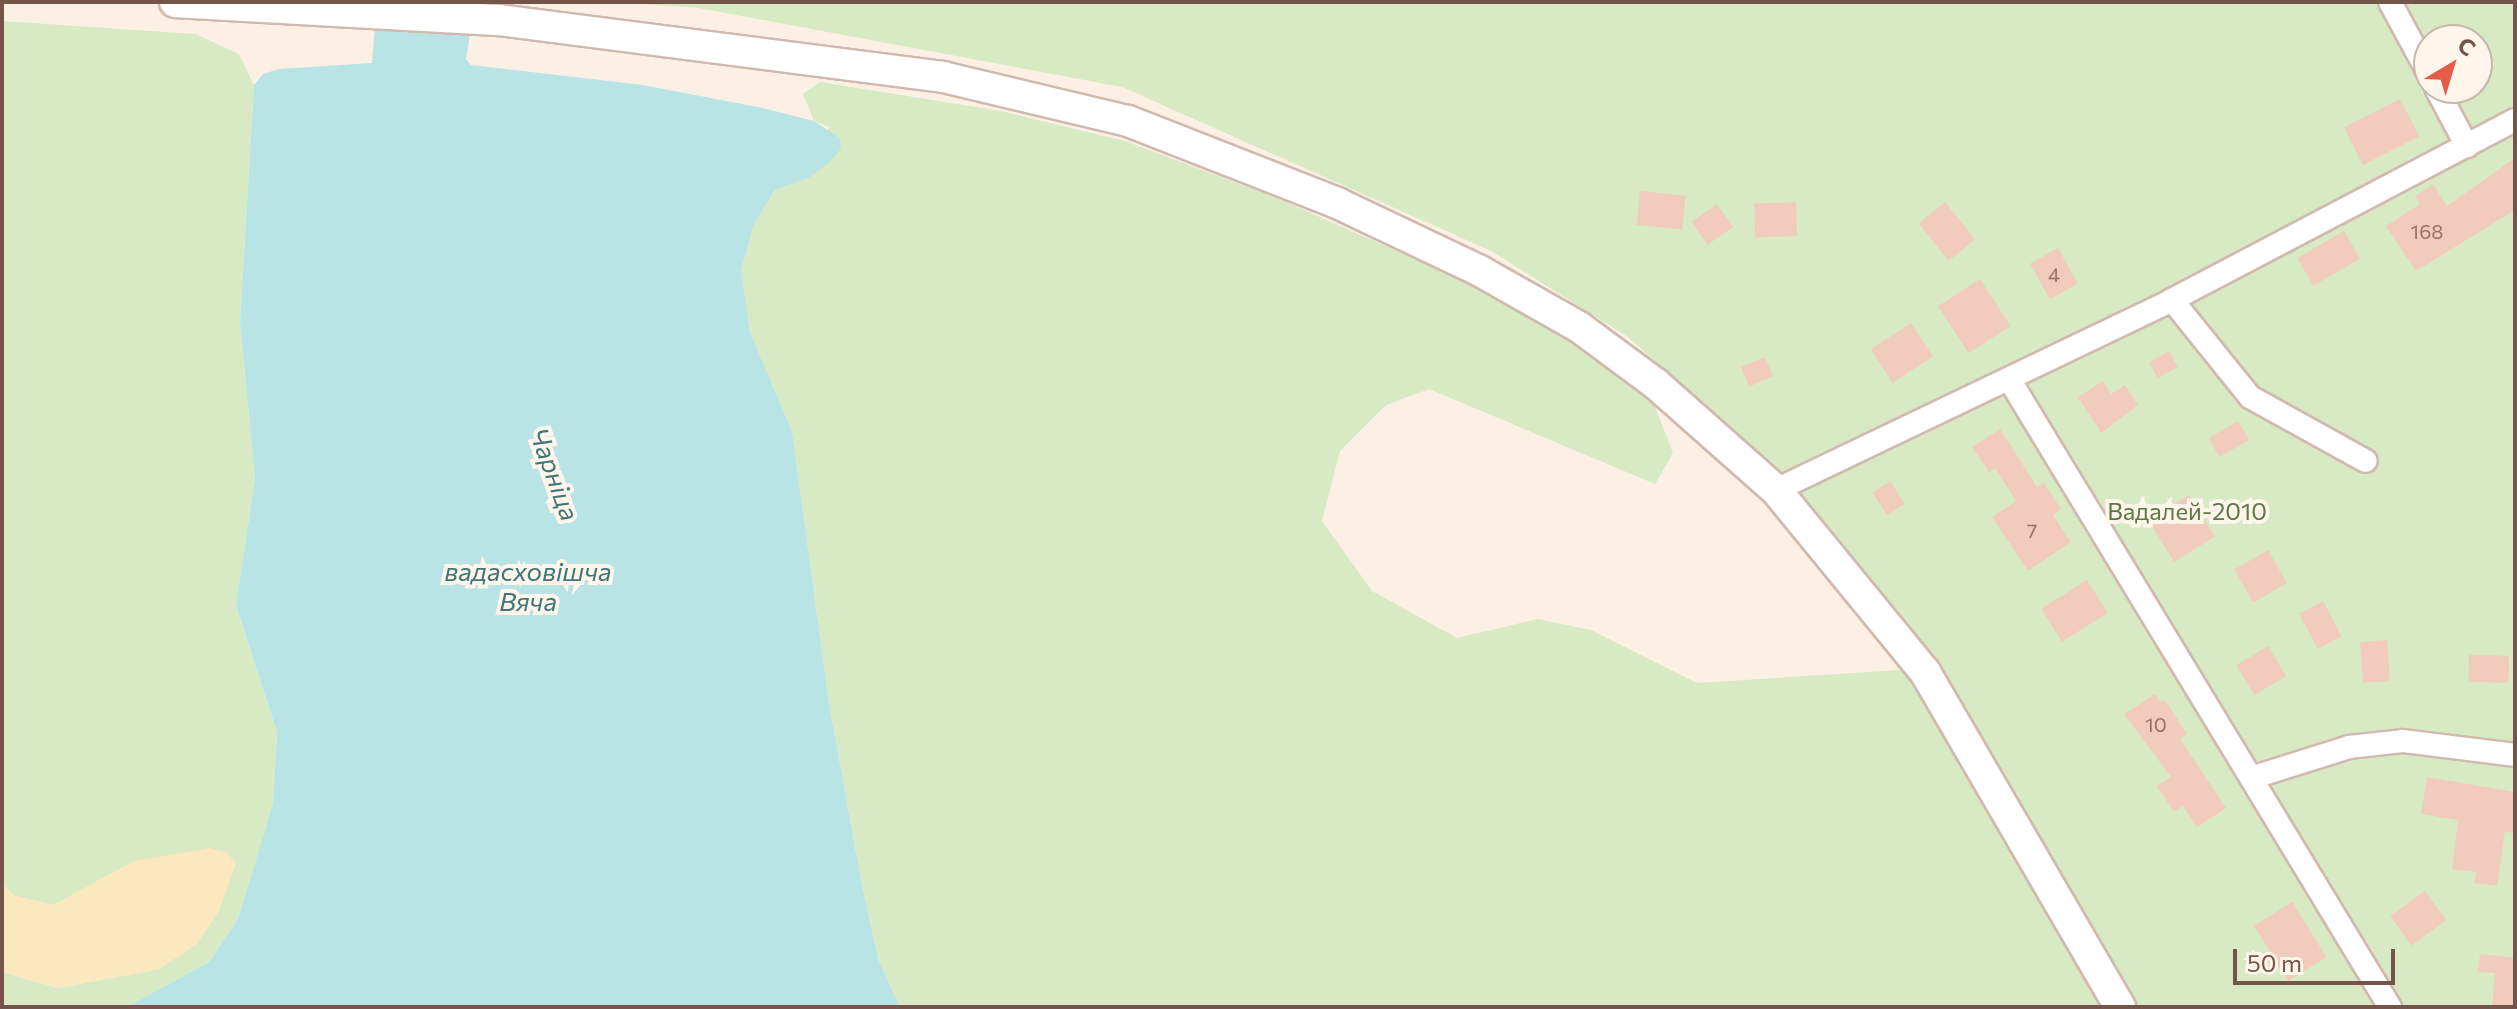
<!DOCTYPE html>
<html>
<head>
<meta charset="utf-8">
<style>
  body { margin:0 }
  #map { position:relative; width:2517px; height:1009px; overflow:hidden; background:#fcf0e5; font-family:Commissioner,sans-serif }
  div>[style] { position:absolute }
  [style*='--x'] { left:calc(var(--x)*1px); top:calc(var(--y)*1px); width:calc(var(--w)*1px); rotate:calc(var(--a)*1deg) }
  .green>* { inset:0; background:#d7eac3 }
  .sand>* { inset:0; background:#fbe8bf }
  .water>* { inset:0; background:#b9e4e6 }
  .building>* { inset:0; background:#f1ccbc; transform-origin:0 0 }
  .roads { filter:drop-shadow(2px 0 #d0b9ae) drop-shadow(-2px 0 #d0b9ae) drop-shadow(0 2px #d0b9ae) drop-shadow(0 -2px #d0b9ae) }
  .street>* { height:22px; margin:-11px; padding:0 11px; transform-origin:11px; border-radius:11px; background:#fff }
  .secondary>* { height:30px; margin:-15px; padding:0 15px; transform-origin:15px; border-radius:15px; background:#fff }
  span { translate:-50% -50%; white-space:nowrap; text-align:center; line-height:1.15; -webkit-text-stroke:8px #fff5eb; paint-order:stroke }
  .number-label { font-size:20px; color:#947366 }
  .number-label span { -webkit-text-stroke-width:0 }
  .park-label { font-size:24px; color:#597a42 }
  .water-label { font-size:26px; color:#3e777a; font-style:italic }
  .frame { position:absolute; inset:0; border:4px solid #75554a; pointer-events:none }
  .north { position:absolute; left:2413px; top:24px; width:80px; height:80px; box-sizing:border-box; background:#fff5eb; border:2px solid #c8b5ab; border-radius:50%; rotate:38deg; font-size:22px; font-weight:700; line-height:32px; text-align:center; color:#75554a }
  .north::after { content:''; display:block; margin:auto; width:28px; height:36px; background:#e65c4a; clip-path:polygon(50% 0,100% 100%,50% 72%,0 100%) }
  .scale { position:absolute; left:2233px; top:949px; width:162px; height:36px; box-sizing:border-box; border:4px solid #75554a; border-top:0; padding-left:10px; font-size:24px; line-height:28px; white-space:nowrap; color:#75554a; -webkit-text-stroke:6px #fff5eb; paint-order:stroke }
</style>
</head>
<body>
<div id="map">
  <div class="green">
    <div style="clip-path:polygon(evenodd,615px 2px,2515px 2px,2515px 1007px,900px 1007px,878px 959px,861px 880px,829px 703px,792px 431px,750px 332px,741px 271px,754px 224px,775px 190px,810px 176px,829px 127px,814px 121px,803px 94px,820px 82px,1001px 111px,1125px 141px,1277px 198px,1469px 283px,1585px 350px,1654px 404px,1673px 453px,1655px 484px,1429px 389px,1386px 405px,1340px 451px,1322px 521px,1372px 591px,1457px 638px,1538px 619px,1591px 630px,1697px 683px,1900px 670px,1748px 450px,1710px 411px,1628px 337px,1491px 251px,1122px 87px,699px 8px,615px 2px,2429px 40px,2477px 40px,2477px 88px,2429px 88px,2429px 40px)"></div>
    <div style="clip-path:polygon(2px 21px,196px 34px,239px 54px,254px 85px,240px 322px,255px 479px,236px 605px,277px 732px,273px 805px,238px 919px,209px 962px,127px 1007px,2px 1007px,2px 972px,58px 988px,159px 969px,227px 887px,236px 863px,134px 861px,54px 905px,15px 896px,2px 884px)"></div>
  </div>
  <div class="sand">
    <div style="clip-path:polygon(209px 848px,226px 852px,236px 863px,219px 911px,196px 945px,159px 969px,58px 988px,2px 972px,2px 884px,15px 896px,54px 905px,134px 861px)"></div>
  </div>
  <div class="water">
    <div style="clip-path:polygon(377px 2px,475px 2px,466px 59px,471px 65px,643px 85px,763px 108px,814px 121px,840px 138px,841px 148px,832px 160px,810px 177px,775px 190px,754px 224px,741px 271px,750px 332px,792px 431px,829px 703px,861px 880px,878px 959px,900px 1007px,127px 1007px,209px 962px,238px 919px,273px 804px,277px 732px,236px 605px,255px 479px,240px 322px,254px 85px,263px 74px,279px 69px,372px 63px)"></div>
  </div>
  <div class="building">
    <div style="left:2400px;top:99px;width:42px;height:63px;rotate:63deg"></div>
    <div style="clip-path:polygon(2515px 158px,2515px 210px,2416px 271px,2386px 226px,2420px 204px,2415px 196px,2433px 184px,2447px 206px)"></div>
    <div style="left:1640px;top:191px;width:46px;height:34px;rotate:6deg"></div>
    <div style="left:1796px;top:202px;width:34px;height:42px;rotate:88deg"></div>
    <div style="left:1945px;top:202px;width:48px;height:34px;rotate:51deg"></div>
    <div style="left:1717px;top:204px;width:28px;height:31px;rotate:55deg"></div>
    <div style="left:2344px;top:231px;width:32px;height:54px;rotate:60deg"></div>
    <div style="left:2058px;top:248px;width:41px;height:32px;rotate:61deg"></div>
    <div style="left:1980px;top:279px;width:56px;height:50px;rotate:57deg"></div>
    <div style="left:1911px;top:323px;width:40px;height:48px;rotate:57deg"></div>
    <div style="left:2169px;top:351px;width:18px;height:23px;rotate:61deg"></div>
    <div style="left:1765px;top:357px;width:21px;height:26px;rotate:67deg"></div>
    <div style="clip-path:polygon(2103px 381px,2111px 394px,2125px 385px,2138px 405px,2101px 433px,2078px 397px)"></div>
    <div style="left:2238px;top:421px;width:22px;height:34px;rotate:60deg"></div>
    <div style="clip-path:polygon(2000px 429px,2037px 487px,2044px 483px,2061px 509px,2053px 515px,2071px 542px,2028px 571px,1992px 517px,2016px 501px,1995px 468px,1989px 472px,1972px 447px)"></div>
    <div style="left:1890px;top:481px;width:27px;height:21px;rotate:57deg"></div>
    <div style="left:2189px;top:495px;width:49px;height:48px;rotate:58deg"></div>
    <div style="left:2268px;top:550px;width:38px;height:39px;rotate:60deg"></div>
    <div style="left:2087px;top:580px;width:39px;height:54px;rotate:58deg"></div>
    <div style="left:2323px;top:601px;width:40px;height:27px;rotate:62deg"></div>
    <div style="left:2387px;top:640px;width:41px;height:27px;rotate:86deg"></div>
    <div style="left:2268px;top:646px;width:35px;height:37px;rotate:59deg"></div>
    <div style="left:2469px;top:655px;width:40px;height:27px;rotate:1deg"></div>
    <div style="clip-path:polygon(2155px 694px,2161px 702px,2165px 700px,2187px 734px,2180px 739px,2226px 808px,2197px 827px,2183px 806px,2174px 812px,2157px 786px,2171px 777px,2124px 714px)"></div>
    <div style="clip-path:polygon(2427px 777px,2515px 792px,2515px 833px,2505px 832px,2497px 886px,2474px 883px,2476px 872px,2452px 869px,2458px 820px,2421px 814px)"></div>
    <div style="left:2425px;top:891px;width:36px;height:43px;rotate:54deg"></div>
    <div style="left:2292px;top:902px;width:65px;height:45px;rotate:58deg"></div>
    <div style="clip-path:polygon(2480px 954px,2515px 958px,2515px 1007px,2492px 1007px,2495px 973px,2478px 972px)"></div>
  </div>
  <div class="roads">
    <div class="street">
      <div style="--x:2390;--y:2;--w:82;--a:61.6"></div>
      <div style="--x:2436;--y:88;--w:66;--a:61.9"></div>
      <div style="--x:2172;--y:300;--w:124;--a:51.2"></div>
      <div style="--x:2250;--y:397;--w:132;--a:28.9"></div>
      <div style="--x:2009;--y:379;--w:735;--a:58.76"></div>
      <div style="--x:1776;--y:490;--w:439;--a:-25.6"></div>
      <div style="--x:2172;--y:300;--w:387;--a:-27.7"></div>
      <div style="--x:2254;--y:777;--w:100;--a:-17.5"></div>
      <div style="--x:2349;--y:747;--w:54;--a:-6.3"></div>
      <div style="--x:2403;--y:741;--w:113;--a:7.1"></div>
    </div>
    <div class="secondary">
      <div style="--x:175;--y:2;--w:324;--a:3.2"></div>
      <div style="--x:499;--y:20;--w:448;--a:7.3"></div>
      <div style="--x:943;--y:77;--w:190;--a:13.4"></div>
      <div style="--x:1128;--y:121;--w:225;--a:21.4"></div>
      <div style="--x:1337;--y:203;--w:158;--a:25.4"></div>
      <div style="--x:1480;--y:271;--w:114;--a:29.5"></div>
      <div style="--x:1579;--y:327;--w:96;--a:36.5"></div>
      <div style="--x:1656;--y:384;--w:160;--a:41.5"></div>
      <div style="--x:1776;--y:490;--w:235;--a:50.7"></div>
      <div style="--x:1925;--y:672;--w:388;--a:59.8"></div>
    </div>
  </div>
  <div class="number-label">
    <span style="left:2427px;top:231px">168</span>
    <span style="left:2054px;top:274px">4</span>
    <span style="left:2032px;top:530px">7</span>
    <span style="left:2156px;top:724px">10</span>
  </div>
  <div class="park-label">
    <span style="left:2187px;top:511px">Вадалей-2010</span>
  </div>
  <div class="water-label">
    <span style="left:555px;top:474px;rotate:70deg">Чарніца</span>
    <span style="left:528px;top:586px">вадасховішча<br>Вяча</span>
  </div>
  <div class="frame"></div>
  <div class="north">С</div>
  <div class="scale">50 m</div>
</div>
</body>
</html>
